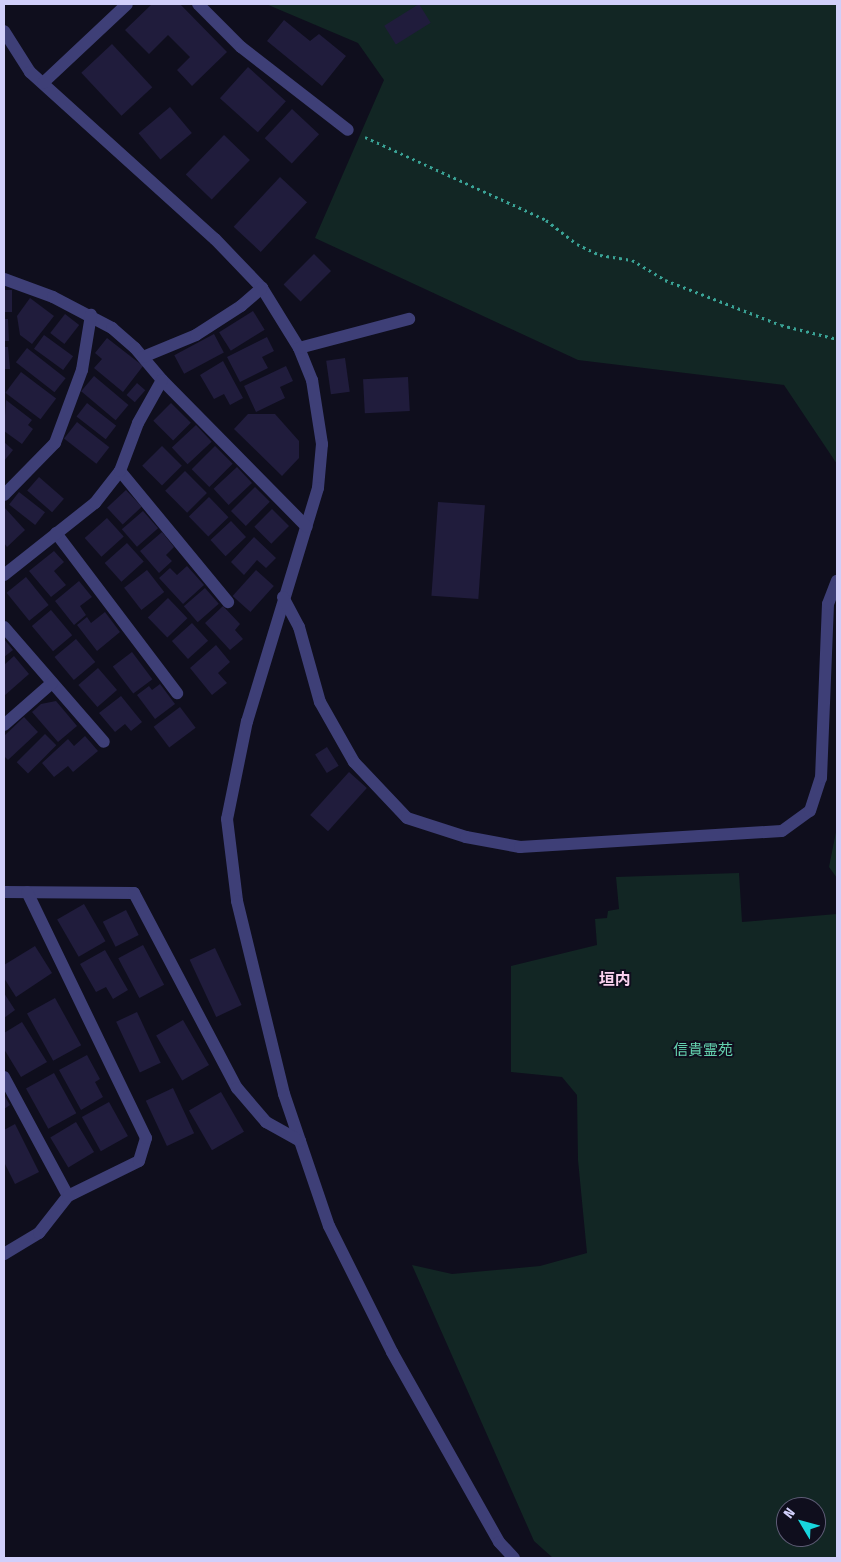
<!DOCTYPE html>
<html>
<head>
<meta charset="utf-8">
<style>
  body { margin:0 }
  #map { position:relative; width:841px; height:1562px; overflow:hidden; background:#0f0e1d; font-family:"Fira Sans Condensed","Noto Sans JP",sans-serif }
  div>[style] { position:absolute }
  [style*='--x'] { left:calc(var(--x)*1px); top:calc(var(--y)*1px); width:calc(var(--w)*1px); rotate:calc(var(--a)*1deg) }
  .green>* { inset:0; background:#122624 }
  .building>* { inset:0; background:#201c3c; transform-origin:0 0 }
  .path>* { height:3px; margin-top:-1.5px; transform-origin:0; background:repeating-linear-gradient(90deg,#3aa396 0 2.5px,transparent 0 6.5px) }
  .street>* { height:12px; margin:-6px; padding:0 6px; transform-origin:6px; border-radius:6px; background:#3e3f77 }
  span { translate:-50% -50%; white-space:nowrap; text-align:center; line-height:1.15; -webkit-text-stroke:4px #0f0e1d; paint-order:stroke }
  .park-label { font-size:15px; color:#64d1af }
  .neighbourhood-label { font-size:16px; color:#fad1ee; font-weight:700 }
  .frame { position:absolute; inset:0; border:5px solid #d1cffa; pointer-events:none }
  .north { position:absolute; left:776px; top:1497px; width:50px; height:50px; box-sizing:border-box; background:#0f0e1d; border:1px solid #5d5b75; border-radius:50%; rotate:307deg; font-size:14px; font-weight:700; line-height:20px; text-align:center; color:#d1cffa }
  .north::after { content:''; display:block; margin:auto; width:18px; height:22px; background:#18d6dd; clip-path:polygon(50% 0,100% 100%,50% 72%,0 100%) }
</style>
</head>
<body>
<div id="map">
  <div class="green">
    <div style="clip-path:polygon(266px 4px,837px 4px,837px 464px,784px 385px,578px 360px,315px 238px,384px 80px,358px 43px)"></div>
    <div style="clip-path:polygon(837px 827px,837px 878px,829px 867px)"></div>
    <div style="clip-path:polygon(evenodd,739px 873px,742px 922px,837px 914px,837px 1558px,553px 1558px,534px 1541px,412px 1265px,452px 1274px,540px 1266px,587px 1253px,578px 1160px,577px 1095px,562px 1077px,511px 1072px,511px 966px,597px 945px,595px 919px,607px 918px,608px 911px,619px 909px,616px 877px,739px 873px,786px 1507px,816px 1507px,816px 1537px,786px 1537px,786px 1507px)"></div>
  </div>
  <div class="building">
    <div style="clip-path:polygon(152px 4px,180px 4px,227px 52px,192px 86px,177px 70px,190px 57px,168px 35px,149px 54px,125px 30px)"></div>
    <div style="left:419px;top:4px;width:22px;height:41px;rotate:58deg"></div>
    <div style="clip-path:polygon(284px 20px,310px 41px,319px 34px,346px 56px,322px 86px,267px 41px)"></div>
    <div style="left:112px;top:44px;width:59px;height:42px;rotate:47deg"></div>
    <div style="left:248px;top:67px;width:51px;height:42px;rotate:42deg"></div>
    <div style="left:170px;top:107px;width:34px;height:41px;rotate:50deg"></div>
    <div style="left:292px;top:109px;width:37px;height:40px;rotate:43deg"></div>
    <div style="left:224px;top:135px;width:36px;height:55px;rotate:44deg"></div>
    <div style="left:280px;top:177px;width:37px;height:68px;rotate:43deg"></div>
    <div style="left:314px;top:254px;width:24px;height:43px;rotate:45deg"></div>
    <div style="left:4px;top:290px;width:8px;height:22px"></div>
    <div style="clip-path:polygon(30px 298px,54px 316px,32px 344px,20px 335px,17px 316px)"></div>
    <div style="left:253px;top:311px;width:22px;height:40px;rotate:58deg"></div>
    <div style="left:65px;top:314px;width:18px;height:24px;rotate:38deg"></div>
    <div style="clip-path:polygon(4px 319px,8px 319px,9px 341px,4px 341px)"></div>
    <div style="left:214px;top:334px;width:21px;height:45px;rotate:62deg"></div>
    <div style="left:44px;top:335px;width:36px;height:17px;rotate:36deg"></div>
    <div style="clip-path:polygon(267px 337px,274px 351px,262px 357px,268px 368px,240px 382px,227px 357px)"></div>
    <div style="clip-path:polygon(107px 338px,143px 366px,123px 392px,94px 368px,102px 359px,95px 353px)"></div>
    <div style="clip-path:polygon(4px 347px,8px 347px,10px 369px,4px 369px)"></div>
    <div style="left:27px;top:348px;width:49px;height:18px;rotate:38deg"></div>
    <div style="left:345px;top:358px;width:34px;height:19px;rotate:82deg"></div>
    <div style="clip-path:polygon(223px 361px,243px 398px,230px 405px,224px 394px,214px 399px,200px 375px)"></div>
    <div style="clip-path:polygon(286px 366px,293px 381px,280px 387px,285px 398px,256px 412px,244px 386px)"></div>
    <div style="left:21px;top:372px;width:44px;height:26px;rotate:37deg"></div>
    <div style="left:94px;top:376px;width:45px;height:20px;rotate:40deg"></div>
    <div style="left:408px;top:377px;width:34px;height:45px;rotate:87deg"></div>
    <div style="left:137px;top:383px;width:11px;height:16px;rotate:41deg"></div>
    <div style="clip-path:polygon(6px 400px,32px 420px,28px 425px,33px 429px,22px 444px,4px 431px)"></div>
    <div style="left:87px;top:403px;width:37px;height:17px;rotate:38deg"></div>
    <div style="left:171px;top:403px;width:28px;height:25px;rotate:45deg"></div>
    <div style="clip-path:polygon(248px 414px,275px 414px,299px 441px,299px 458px,282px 476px,234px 429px)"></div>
    <div style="left:77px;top:422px;width:41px;height:21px;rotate:38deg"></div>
    <div style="left:196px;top:425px;width:23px;height:33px;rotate:47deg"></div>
    <div style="clip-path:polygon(4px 442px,13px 450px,4px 461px)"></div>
    <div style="left:162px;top:446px;width:28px;height:28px;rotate:45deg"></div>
    <div style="left:215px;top:446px;width:25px;height:33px;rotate:45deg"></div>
    <div style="left:237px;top:467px;width:22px;height:32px;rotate:47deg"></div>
    <div style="left:185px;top:471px;width:31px;height:28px;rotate:45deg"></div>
    <div style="left:39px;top:477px;width:33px;height:18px;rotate:41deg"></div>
    <div style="left:255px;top:487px;width:21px;height:34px;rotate:45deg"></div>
    <div style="left:126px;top:490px;width:23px;height:26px;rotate:47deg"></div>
    <div style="left:19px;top:492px;width:33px;height:16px;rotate:38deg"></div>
    <div style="left:209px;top:497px;width:28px;height:28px;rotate:46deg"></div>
    <div style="left:438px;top:502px;width:47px;height:94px;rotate:4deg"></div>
    <div style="clip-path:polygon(4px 507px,25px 530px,7px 547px,4px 543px)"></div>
    <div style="left:272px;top:509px;width:24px;height:25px;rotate:45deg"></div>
    <div style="left:143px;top:511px;width:23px;height:28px;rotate:49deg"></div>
    <div style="left:107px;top:518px;width:25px;height:30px;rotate:48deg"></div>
    <div style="left:231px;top:521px;width:22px;height:28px;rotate:47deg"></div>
    <div style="clip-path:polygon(162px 532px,174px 547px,166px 555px,172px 561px,159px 573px,140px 551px)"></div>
    <div style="clip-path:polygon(254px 537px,276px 558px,266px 568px,257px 560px,244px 575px,231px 562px)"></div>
    <div style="left:127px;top:543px;width:25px;height:30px;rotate:48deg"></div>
    <div style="clip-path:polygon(54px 551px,64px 562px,54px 571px,66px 585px,51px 597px,29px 571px)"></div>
    <div style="clip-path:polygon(187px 566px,204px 585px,183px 604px,159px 578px,170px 568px,177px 575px)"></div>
    <div style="left:147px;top:570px;width:28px;height:29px;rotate:52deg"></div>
    <div style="left:256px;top:570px;width:24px;height:35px;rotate:42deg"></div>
    <div style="left:26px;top:577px;width:36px;height:25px;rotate:51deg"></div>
    <div style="clip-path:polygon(79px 581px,92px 597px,80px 606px,86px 615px,74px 625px,55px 601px)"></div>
    <div style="left:205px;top:588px;width:21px;height:28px;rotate:49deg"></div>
    <div style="left:168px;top:598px;width:28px;height:28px;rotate:46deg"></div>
    <div style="clip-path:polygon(223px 606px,240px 624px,235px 630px,243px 639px,230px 650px,205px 623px)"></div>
    <div style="left:51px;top:610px;width:33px;height:25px;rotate:50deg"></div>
    <div style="clip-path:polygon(105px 612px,120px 632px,97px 651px,77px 625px,87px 617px,91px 623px)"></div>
    <div style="left:192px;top:623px;width:24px;height:27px;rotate:48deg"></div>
    <div style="clip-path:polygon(4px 639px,13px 650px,4px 657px)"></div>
    <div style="left:76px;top:639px;width:30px;height:28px;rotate:50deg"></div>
    <div style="clip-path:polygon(216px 645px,230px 662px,218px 673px,227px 683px,212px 695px,190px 668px)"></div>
    <div style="left:132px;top:652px;width:34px;height:24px;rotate:53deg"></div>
    <div style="clip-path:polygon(14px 656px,29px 674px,4px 696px,4px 665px)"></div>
    <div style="left:98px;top:668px;width:29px;height:26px;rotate:49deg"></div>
    <div style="clip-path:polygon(160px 684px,175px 704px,155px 719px,137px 695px,149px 686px,152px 690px)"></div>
    <div style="clip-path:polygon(121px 696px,142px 722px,131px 731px,125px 724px,115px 732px,99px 713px)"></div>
    <div style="clip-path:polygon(56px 701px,77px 726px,58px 742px,32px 712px,41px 704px)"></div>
    <div style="left:180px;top:707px;width:26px;height:33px;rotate:53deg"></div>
    <div style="clip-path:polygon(24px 717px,38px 732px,8px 760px,4px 756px,4px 736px)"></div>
    <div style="left:45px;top:734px;width:16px;height:40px;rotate:45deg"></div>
    <div style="clip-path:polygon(85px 736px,98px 751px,73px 772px,68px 766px,54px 777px,42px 763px,68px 739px,74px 746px)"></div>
    <div style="left:327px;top:747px;width:22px;height:14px;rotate:58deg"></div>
    <div style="left:349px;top:772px;width:24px;height:58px;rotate:42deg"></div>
    <div style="left:84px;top:904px;width:43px;height:31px;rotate:60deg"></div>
    <div style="left:126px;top:910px;width:28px;height:26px;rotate:63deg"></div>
    <div style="left:143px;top:945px;width:45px;height:28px;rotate:62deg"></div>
    <div style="clip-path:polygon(35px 946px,52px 973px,16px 997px,4px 978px,4px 965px)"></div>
    <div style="left:215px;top:948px;width:63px;height:28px;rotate:65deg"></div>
    <div style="clip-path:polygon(105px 950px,128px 990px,113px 999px,106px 987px,96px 992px,80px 964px)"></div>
    <div style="clip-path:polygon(4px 993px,15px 1010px,4px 1018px)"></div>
    <div style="left:55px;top:998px;width:54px;height:32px;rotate:61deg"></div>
    <div style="left:137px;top:1012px;width:56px;height:23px;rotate:65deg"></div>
    <div style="left:183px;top:1020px;width:52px;height:31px;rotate:60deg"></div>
    <div style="clip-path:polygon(22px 1022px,47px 1062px,21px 1077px,4px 1049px,4px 1033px)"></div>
    <div style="clip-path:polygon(87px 1055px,100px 1079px,95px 1082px,103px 1097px,81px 1110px,59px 1070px)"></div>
    <div style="left:54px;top:1073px;width:46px;height:32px;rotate:61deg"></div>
    <div style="left:173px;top:1088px;width:50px;height:30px;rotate:65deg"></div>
    <div style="left:221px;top:1092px;width:46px;height:37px;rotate:60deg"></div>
    <div style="clip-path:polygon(4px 1095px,10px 1105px,4px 1109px)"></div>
    <div style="left:109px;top:1102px;width:39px;height:31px;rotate:61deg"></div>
    <div style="left:76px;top:1122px;width:35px;height:30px;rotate:59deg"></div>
    <div style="clip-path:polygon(15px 1124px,39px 1172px,15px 1184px,4px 1162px,4px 1130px)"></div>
  </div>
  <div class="path">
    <div style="--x:365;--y:137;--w:199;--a:24.6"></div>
    <div style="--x:546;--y:220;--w:39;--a:38"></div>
    <div style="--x:577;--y:244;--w:25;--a:26"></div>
    <div style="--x:600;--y:255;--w:32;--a:9"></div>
    <div style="--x:632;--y:260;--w:39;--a:31"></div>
    <div style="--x:665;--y:280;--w:124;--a:21.2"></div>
    <div style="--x:781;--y:325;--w:58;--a:14"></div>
  </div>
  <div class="street">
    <div style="--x:198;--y:4;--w:61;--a:45"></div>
    <div style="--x:241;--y:47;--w:135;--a:37.8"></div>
    <div style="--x:4;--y:31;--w:49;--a:57.6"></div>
    <div style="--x:30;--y:72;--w:249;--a:42.1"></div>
    <div style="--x:215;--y:239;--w:68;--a:46.2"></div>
    <div style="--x:262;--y:288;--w:70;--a:58.3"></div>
    <div style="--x:299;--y:348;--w:35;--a:68"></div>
    <div style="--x:312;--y:380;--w:65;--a:81.1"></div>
    <div style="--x:322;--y:444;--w:44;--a:95.2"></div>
    <div style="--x:318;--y:488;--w:244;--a:106.9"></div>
    <div style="--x:247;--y:721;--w:100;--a:101.5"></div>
    <div style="--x:227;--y:819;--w:83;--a:83"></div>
    <div style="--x:237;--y:901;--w:199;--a:76.3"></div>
    <div style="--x:284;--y:1094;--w:139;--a:71.2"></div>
    <div style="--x:329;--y:1226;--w:141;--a:63.4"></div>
    <div style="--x:392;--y:1352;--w:218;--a:60.6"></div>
    <div style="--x:499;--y:1542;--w:22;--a:47"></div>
    <div style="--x:43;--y:83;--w:115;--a:-43.2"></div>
    <div style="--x:4;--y:279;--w:52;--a:20.2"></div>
    <div style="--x:53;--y:297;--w:67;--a:27.7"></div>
    <div style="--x:112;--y:328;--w:30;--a:41"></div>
    <div style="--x:135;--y:348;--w:42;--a:49.8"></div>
    <div style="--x:162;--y:380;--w:206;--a:45.4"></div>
    <div style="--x:299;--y:348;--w:114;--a:-14.8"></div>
    <div style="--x:143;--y:357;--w:57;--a:-22.5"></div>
    <div style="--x:196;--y:335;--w:54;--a:-32.8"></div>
    <div style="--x:241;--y:306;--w:28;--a:-41"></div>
    <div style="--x:120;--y:471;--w:170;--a:50.5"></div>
    <div style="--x:4;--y:495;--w:73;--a:-45.6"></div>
    <div style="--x:55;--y:443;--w:78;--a:-69.7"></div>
    <div style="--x:82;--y:370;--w:56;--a:-80.7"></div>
    <div style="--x:56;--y:533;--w:201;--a:52.9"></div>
    <div style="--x:4;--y:575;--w:116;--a:-38.4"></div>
    <div style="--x:95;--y:503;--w:41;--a:-52"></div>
    <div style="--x:120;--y:471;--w:51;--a:-69.4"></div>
    <div style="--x:138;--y:423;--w:49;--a:-60.8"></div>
    <div style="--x:283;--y:597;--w:34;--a:62"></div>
    <div style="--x:299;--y:627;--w:78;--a:74.4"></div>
    <div style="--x:320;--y:702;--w:69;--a:60.5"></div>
    <div style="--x:354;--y:762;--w:77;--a:46.6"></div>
    <div style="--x:407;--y:818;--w:62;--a:17.9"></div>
    <div style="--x:466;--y:837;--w:55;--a:10.5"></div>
    <div style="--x:520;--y:847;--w:262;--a:-3.5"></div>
    <div style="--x:782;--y:831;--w:34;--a:-36"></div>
    <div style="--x:810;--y:811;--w:35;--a:-72"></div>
    <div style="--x:821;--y:778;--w:174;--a:-87.7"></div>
    <div style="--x:828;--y:604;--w:25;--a:-69"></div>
    <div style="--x:4;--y:627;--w:152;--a:49"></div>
    <div style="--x:4;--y:725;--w:64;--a:-41.2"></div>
    <div style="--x:4;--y:892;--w:130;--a:0.4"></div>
    <div style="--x:134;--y:893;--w:221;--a:62.2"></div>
    <div style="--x:237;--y:1088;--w:45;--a:49.5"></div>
    <div style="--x:266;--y:1122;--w:39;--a:29"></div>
    <div style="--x:4;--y:1077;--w:135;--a:61.7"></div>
    <div style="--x:4;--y:1254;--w:41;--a:-31"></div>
    <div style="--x:39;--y:1233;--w:47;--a:-51.9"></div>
    <div style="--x:68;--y:1196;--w:79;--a:-26.2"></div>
    <div style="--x:139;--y:1161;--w:24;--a:-73"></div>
    <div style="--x:146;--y:1138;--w:273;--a:-115.8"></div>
  </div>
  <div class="park-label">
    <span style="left:703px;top:1051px">信貴霊苑</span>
  </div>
  <div class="neighbourhood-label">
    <span style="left:615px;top:980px">垣内</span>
  </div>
  <div class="frame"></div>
  <div class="north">N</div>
</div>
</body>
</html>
